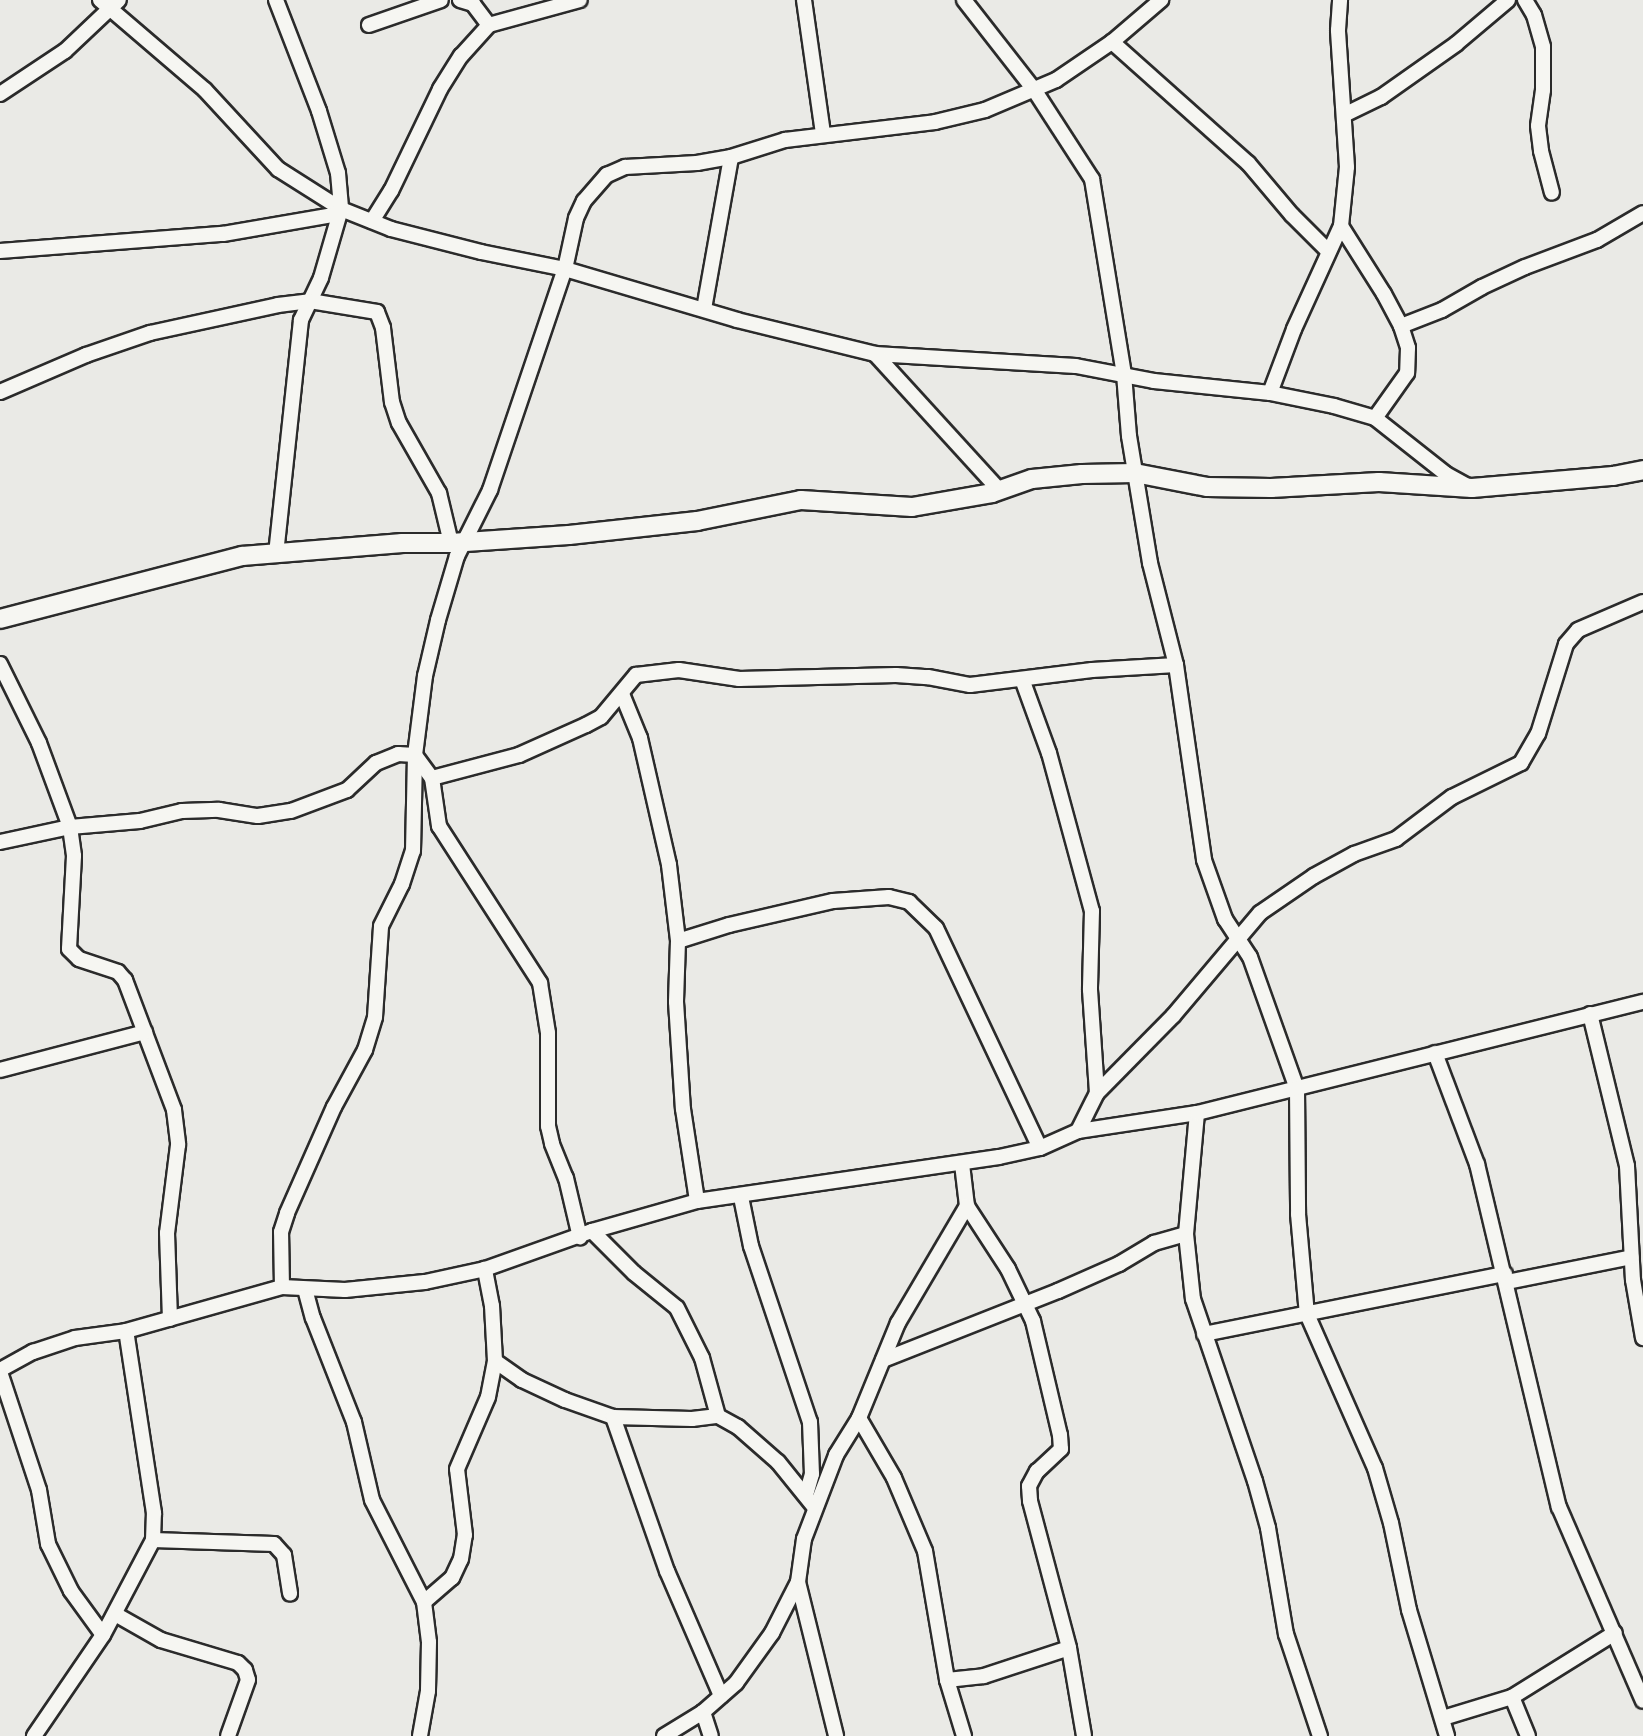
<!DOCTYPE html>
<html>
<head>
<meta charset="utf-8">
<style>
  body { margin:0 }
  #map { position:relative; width:1643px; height:1736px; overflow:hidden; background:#eaeae6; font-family:Mynerve,sans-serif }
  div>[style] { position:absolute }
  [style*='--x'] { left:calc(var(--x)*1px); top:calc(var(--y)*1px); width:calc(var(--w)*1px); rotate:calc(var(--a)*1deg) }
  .roads { filter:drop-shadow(2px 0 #2b2b2b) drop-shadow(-2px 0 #2b2b2b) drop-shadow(0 2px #2b2b2b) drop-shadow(0 -2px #2b2b2b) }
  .minor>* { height:14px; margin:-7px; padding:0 7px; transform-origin:7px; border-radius:7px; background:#f6f6f2 }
  .tertiary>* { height:18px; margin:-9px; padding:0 9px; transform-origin:9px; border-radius:9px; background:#f6f6f2 }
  span { translate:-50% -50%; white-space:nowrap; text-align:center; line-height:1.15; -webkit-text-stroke:5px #f6f6f2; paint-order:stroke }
</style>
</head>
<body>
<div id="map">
  <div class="roads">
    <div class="minor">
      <div style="--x:100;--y:0;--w:138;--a:40.6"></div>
      <div style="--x:205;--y:90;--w:108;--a:47.3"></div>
      <div style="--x:278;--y:169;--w:75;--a:32.4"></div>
      <div style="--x:341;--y:209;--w:54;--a:21.8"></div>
      <div style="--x:391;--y:229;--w:93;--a:14.3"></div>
      <div style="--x:481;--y:252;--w:86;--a:11.4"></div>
      <div style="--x:565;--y:269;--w:179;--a:16.5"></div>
      <div style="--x:737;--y:320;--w:142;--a:13.8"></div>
      <div style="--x:875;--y:354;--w:201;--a:3.4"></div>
      <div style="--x:1076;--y:366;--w:79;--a:10.9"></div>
      <div style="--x:1154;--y:381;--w:117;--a:5.9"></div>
      <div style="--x:1270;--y:393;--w:65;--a:11.5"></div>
      <div style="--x:1334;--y:406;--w:43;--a:16.3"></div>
      <div style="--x:1375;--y:418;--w:90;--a:38.3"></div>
      <div style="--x:1446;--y:474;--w:25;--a:29"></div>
      <div style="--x:276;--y:0;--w:119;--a:68.8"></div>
      <div style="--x:319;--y:111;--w:65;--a:73"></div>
      <div style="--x:338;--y:173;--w:36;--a:85"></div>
      <div style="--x:341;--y:209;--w:72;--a:106.2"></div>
      <div style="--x:321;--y:278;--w:47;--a:115.5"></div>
      <div style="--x:301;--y:320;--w:236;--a:96.1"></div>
      <div style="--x:460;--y:0;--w:14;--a:17"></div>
      <div style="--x:473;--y:4;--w:26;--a:53"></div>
      <div style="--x:804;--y:0;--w:134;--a:81.9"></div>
      <div style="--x:964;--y:0;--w:115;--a:52"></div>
      <div style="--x:1035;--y:91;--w:105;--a:57.1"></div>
      <div style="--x:1092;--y:179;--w:198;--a:80.7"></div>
      <div style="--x:1124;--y:374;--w:62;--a:85.4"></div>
      <div style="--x:1129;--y:436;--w:129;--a:80.6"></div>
      <div style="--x:1150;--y:563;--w:105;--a:75.7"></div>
      <div style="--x:1176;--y:665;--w:197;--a:81.8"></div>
      <div style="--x:1204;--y:860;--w:63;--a:70.4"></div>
      <div style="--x:1225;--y:919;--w:45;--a:56.7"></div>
      <div style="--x:1250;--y:957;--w:140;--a:70.4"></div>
      <div style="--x:1297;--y:1089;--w:125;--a:89.5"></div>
      <div style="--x:1298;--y:1214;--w:100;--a:84.9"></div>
      <div style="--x:1307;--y:1314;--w:168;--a:66.2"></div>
      <div style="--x:1375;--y:1468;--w:57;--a:73.8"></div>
      <div style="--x:1391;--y:1523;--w:89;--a:78.3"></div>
      <div style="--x:1409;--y:1610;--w:132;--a:73.2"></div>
      <div style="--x:1525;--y:0;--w:17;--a:59"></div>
      <div style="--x:1534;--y:15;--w:33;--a:74"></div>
      <div style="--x:1543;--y:47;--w:43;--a:90"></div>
      <div style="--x:1543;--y:90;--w:36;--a:98"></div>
      <div style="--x:1538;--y:126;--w:25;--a:83"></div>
      <div style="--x:1541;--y:151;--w:43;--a:75.3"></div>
      <div style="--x:369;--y:25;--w:76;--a:-19.1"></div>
      <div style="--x:1112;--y:42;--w:182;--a:41.7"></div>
      <div style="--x:1248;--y:163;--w:68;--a:49.8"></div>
      <div style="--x:1292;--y:215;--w:51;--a:45"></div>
      <div style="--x:0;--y:94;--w:78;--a:-33.5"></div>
      <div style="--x:65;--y:51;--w:74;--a:-43.4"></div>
      <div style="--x:1346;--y:114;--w:39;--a:-26"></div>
      <div style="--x:1381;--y:97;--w:92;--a:-35.2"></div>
      <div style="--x:1456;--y:44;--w:68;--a:-40.2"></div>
      <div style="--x:372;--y:221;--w:36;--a:-58"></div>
      <div style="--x:391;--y:191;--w:113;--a:-64.3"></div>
      <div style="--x:440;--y:89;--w:39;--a:-58"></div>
      <div style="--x:461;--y:56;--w:42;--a:-47.9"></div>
      <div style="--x:489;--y:25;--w:94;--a:-15.4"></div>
      <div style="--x:1341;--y:226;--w:80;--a:57.7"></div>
      <div style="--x:1384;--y:294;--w:36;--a:62"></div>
      <div style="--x:1401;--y:326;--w:23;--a:72"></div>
      <div style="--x:1408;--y:348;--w:25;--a:92"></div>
      <div style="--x:1407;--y:373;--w:55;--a:125.4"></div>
      <div style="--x:0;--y:251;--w:224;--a:-4.4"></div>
      <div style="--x:223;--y:234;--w:118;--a:-9.8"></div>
      <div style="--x:704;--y:309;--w:154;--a:-79.9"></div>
      <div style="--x:1401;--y:326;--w:44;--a:-21.3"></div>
      <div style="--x:1442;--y:310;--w:46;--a:-29.9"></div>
      <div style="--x:1482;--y:287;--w:47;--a:-24.9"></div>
      <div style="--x:1525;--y:267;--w:77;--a:-20.6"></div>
      <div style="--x:1597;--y:240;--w:53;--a:-30.4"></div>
      <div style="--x:875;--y:354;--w:184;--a:47.6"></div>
      <div style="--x:0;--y:392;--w:94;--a:-23.3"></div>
      <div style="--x:86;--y:355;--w:68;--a:-19"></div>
      <div style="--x:150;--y:333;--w:131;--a:-12.3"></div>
      <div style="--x:278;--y:305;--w:32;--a:-7"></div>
      <div style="--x:310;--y:301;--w:68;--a:9.3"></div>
      <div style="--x:377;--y:312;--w:17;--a:69"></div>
      <div style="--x:383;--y:328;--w:75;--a:83.1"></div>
      <div style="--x:392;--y:402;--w:22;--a:72"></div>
      <div style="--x:399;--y:423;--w:81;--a:60.3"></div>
      <div style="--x:439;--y:493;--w:51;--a:76.5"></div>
      <div style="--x:1270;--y:393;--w:68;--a:-69.4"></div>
      <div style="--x:1294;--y:329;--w:113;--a:-65.5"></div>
      <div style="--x:1341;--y:226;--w:59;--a:-84.2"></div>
      <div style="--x:1347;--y:167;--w:137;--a:-93.8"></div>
      <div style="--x:1338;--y:30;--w:30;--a:-86"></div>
      <div style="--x:0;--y:664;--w:88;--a:63.7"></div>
      <div style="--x:39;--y:743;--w:90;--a:69.7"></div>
      <div style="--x:70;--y:827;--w:29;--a:82"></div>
      <div style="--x:74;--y:856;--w:93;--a:93.1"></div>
      <div style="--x:69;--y:949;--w:14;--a:45"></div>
      <div style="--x:79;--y:959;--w:41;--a:18.4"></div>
      <div style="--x:118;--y:972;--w:11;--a:49"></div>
      <div style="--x:125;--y:980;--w:139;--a:69.3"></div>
      <div style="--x:174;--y:1110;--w:35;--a:83"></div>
      <div style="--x:178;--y:1145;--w:89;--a:97.1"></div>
      <div style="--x:167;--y:1233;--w:86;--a:88"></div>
      <div style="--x:1022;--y:679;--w:79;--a:70"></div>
      <div style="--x:1049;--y:753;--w:164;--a:74.8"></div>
      <div style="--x:1092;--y:911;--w:79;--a:91.5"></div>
      <div style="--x:1090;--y:990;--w:103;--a:86.1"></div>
      <div style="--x:622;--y:694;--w:48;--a:67.8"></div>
      <div style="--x:640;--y:738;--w:130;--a:77.1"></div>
      <div style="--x:669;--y:865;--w:77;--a:83.2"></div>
      <div style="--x:678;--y:941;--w:61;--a:91.9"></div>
      <div style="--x:676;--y:1002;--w:107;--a:86.3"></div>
      <div style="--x:683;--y:1109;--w:93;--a:81.3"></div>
      <div style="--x:432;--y:778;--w:90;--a:-14.8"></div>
      <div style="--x:519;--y:755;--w:73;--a:-24.1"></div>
      <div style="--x:586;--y:725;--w:17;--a:-28"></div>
      <div style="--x:601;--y:717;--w:55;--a:-50.2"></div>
      <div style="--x:636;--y:675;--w:43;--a:-6.6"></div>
      <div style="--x:679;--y:670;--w:61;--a:8.5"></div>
      <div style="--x:739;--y:679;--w:157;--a:-1.5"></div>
      <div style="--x:896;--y:675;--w:32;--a:4"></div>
      <div style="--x:928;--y:677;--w:43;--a:10.8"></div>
      <div style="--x:970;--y:685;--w:123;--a:-7"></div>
      <div style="--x:1092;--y:670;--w:84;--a:-3.4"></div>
      <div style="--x:0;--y:842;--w:72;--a:-12.1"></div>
      <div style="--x:70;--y:827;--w:70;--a:-4.9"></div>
      <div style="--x:140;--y:821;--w:43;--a:-13.4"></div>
      <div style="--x:182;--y:811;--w:37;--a:-2"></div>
      <div style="--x:219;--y:810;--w:39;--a:9"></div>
      <div style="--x:258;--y:816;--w:33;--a:-9"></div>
      <div style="--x:291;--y:811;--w:60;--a:-20.6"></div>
      <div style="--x:347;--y:790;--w:40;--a:-43"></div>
      <div style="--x:376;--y:763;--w:24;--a:-22"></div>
      <div style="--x:398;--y:754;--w:17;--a:3"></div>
      <div style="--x:415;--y:755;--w:29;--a:54"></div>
      <div style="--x:432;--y:778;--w:49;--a:81.7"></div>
      <div style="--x:439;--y:826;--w:187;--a:57.2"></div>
      <div style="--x:540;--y:983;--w:51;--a:80.9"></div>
      <div style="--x:548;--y:1033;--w:93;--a:90"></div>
      <div style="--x:548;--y:1126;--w:18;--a:77"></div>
      <div style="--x:552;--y:1144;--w:37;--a:68"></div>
      <div style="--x:566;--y:1178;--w:61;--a:76.7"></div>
      <div style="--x:678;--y:941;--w:53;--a:-17.4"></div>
      <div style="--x:729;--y:925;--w:107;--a:-13"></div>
      <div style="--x:833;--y:901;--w:56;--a:-4.1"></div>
      <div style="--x:889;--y:897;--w:21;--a:14"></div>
      <div style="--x:909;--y:902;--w:37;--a:44"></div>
      <div style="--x:936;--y:928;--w:243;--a:64.7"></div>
      <div style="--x:1590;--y:1014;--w:156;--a:76.3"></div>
      <div style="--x:1627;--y:1166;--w:114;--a:87"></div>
      <div style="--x:1633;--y:1280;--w:59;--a:80.2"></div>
      <div style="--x:1435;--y:1053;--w:119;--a:69.3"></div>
      <div style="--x:1477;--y:1164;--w:353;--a:76.6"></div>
      <div style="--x:1559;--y:1507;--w:211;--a:66.6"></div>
      <div style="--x:0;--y:1070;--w:150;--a:-14.7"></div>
      <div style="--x:1197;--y:1113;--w:121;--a:95.2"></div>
      <div style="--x:1186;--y:1234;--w:65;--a:83.9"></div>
      <div style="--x:1193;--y:1299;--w:192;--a:71.2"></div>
      <div style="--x:1255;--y:1481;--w:49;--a:74.5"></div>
      <div style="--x:1268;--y:1528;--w:108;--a:80.4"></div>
      <div style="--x:1286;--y:1634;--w:108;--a:71.6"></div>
      <div style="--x:1078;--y:1131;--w:42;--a:-63.4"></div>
      <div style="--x:1097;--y:1093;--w:108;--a:-45.4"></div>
      <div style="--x:1173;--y:1016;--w:135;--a:-49.8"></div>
      <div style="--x:1260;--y:913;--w:65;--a:-34.4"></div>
      <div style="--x:1314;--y:876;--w:46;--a:-28.8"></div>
      <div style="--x:1354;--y:854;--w:45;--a:-19.7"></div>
      <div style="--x:1396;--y:839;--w:70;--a:-36.9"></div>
      <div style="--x:1452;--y:797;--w:77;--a:-26.2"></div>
      <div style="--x:1521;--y:763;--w:34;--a:-60"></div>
      <div style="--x:1538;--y:734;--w:94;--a:-72.7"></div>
      <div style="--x:1566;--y:644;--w:18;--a:-49"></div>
      <div style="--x:1578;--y:630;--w:71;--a:-23.3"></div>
      <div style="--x:962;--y:1164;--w:42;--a:83.2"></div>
      <div style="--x:967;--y:1206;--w:75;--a:56.9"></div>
      <div style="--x:1008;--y:1269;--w:58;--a:64.3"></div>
      <div style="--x:1033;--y:1321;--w:117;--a:76.7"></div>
      <div style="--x:1060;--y:1435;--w:14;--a:86"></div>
      <div style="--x:1061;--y:1449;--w:33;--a:137"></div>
      <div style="--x:1037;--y:1471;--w:17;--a:118"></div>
      <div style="--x:1029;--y:1486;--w:15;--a:86"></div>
      <div style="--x:1030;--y:1501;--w:152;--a:75.1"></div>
      <div style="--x:1069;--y:1648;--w:89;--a:80.3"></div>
      <div style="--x:741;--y:1197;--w:50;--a:78.5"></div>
      <div style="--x:751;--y:1246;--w:186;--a:71.5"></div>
      <div style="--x:810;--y:1422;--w:52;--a:87.8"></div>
      <div style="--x:812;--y:1474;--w:22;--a:106"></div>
      <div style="--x:592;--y:1231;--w:59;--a:45"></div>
      <div style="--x:634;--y:1273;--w:55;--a:39.1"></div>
      <div style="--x:677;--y:1308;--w:56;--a:63.4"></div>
      <div style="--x:702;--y:1358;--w:60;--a:74.6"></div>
      <div style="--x:718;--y:1416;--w:23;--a:29"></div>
      <div style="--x:738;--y:1427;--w:53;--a:41.2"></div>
      <div style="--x:778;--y:1462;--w:59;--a:51.2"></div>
      <div style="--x:1507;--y:1282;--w:127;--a:-11.3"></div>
      <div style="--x:282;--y:1287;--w:55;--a:-91"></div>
      <div style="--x:281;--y:1232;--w:20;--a:-72"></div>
      <div style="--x:287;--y:1213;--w:116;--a:-66.1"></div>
      <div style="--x:334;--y:1107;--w:65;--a:-61.5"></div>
      <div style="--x:365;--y:1050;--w:34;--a:-73"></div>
      <div style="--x:375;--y:1017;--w:91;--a:-86.2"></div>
      <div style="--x:381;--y:926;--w:47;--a:-63.4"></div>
      <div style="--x:402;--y:884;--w:35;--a:-72"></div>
      <div style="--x:413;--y:851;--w:96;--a:-88.8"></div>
      <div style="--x:415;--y:755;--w:80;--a:-82.8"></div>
      <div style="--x:425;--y:676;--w:57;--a:-76.9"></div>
      <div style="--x:438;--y:620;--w:67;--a:-73.5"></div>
      <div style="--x:457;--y:556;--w:74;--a:-63.4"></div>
      <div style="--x:490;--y:490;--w:233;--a:-71.3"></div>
      <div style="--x:565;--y:269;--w:52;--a:-77.8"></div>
      <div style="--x:576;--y:218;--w:19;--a:-65"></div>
      <div style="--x:584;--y:201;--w:35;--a:-49"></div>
      <div style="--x:607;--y:175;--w:20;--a:-24"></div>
      <div style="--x:625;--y:167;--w:72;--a:-3.2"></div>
      <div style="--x:697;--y:163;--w:35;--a:-10"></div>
      <div style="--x:731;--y:157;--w:57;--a:-17.5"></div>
      <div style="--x:785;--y:140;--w:151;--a:-6.8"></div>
      <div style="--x:935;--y:122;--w:51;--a:-13.5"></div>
      <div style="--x:985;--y:110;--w:77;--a:-22.9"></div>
      <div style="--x:1056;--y:80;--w:68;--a:-34.2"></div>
      <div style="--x:1112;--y:42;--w:65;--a:-40.6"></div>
      <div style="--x:305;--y:1289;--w:30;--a:75"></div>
      <div style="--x:313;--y:1318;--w:112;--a:68.5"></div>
      <div style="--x:354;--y:1422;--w:80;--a:77"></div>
      <div style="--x:372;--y:1500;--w:114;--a:63"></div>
      <div style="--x:424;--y:1602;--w:40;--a:82.9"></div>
      <div style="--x:429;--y:1642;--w:49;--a:91.2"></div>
      <div style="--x:428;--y:1691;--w:46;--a:100.1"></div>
      <div style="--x:1204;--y:1334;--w:307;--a:-11.3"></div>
      <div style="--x:883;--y:1360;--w:188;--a:-21.5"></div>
      <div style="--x:1058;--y:1291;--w:67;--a:-23.9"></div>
      <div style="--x:1119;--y:1264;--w:41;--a:-31"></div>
      <div style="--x:1154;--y:1243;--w:33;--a:-16"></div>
      <div style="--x:495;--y:1361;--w:33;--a:35"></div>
      <div style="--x:522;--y:1380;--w:47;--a:24.9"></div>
      <div style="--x:565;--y:1400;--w:51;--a:19.5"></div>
      <div style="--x:613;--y:1417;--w:79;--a:1.5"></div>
      <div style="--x:692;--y:1419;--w:26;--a:-7"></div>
      <div style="--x:0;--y:1370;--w:38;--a:-29"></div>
      <div style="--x:33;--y:1352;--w:44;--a:-18.4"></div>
      <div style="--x:75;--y:1338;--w:51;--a:-7.8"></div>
      <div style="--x:126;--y:1331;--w:162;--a:-15.8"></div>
      <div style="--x:282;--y:1287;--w:63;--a:2.7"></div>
      <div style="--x:345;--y:1290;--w:80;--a:-5.7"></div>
      <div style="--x:425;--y:1282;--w:61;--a:-12.2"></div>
      <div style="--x:485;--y:1269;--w:114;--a:-19.6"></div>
      <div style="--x:592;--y:1231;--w:109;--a:-15.9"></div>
      <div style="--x:697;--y:1201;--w:305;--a:-8.3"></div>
      <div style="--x:999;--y:1157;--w:42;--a:-12.4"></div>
      <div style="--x:1040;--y:1148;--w:42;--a:-24.1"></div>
      <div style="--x:1078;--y:1131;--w:120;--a:-8.6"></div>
      <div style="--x:1197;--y:1113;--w:460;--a:-14"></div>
      <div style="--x:0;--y:1372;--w:124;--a:71.7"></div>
      <div style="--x:39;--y:1490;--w:55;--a:80.5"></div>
      <div style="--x:48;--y:1544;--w:52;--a:63.9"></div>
      <div style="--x:71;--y:1591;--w:54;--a:54"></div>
      <div style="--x:613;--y:1417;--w:163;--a:70.7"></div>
      <div style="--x:667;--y:1571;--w:136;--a:66.6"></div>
      <div style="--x:859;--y:1418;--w:69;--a:59.7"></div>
      <div style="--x:894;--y:1478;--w:79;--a:67"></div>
      <div style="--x:925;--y:1551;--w:131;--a:80.3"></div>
      <div style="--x:947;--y:1680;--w:59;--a:73.1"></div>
      <div style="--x:153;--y:1540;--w:121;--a:1.9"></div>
      <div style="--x:274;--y:1544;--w:15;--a:48"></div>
      <div style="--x:284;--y:1555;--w:39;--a:81"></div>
      <div style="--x:798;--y:1582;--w:159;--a:76.1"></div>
      <div style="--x:424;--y:1602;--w:37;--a:-41"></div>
      <div style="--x:452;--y:1578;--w:21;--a:-65"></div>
      <div style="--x:461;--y:1559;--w:24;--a:-81"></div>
      <div style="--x:465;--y:1535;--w:66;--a:-96.9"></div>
      <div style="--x:457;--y:1469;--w:78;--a:-66.7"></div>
      <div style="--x:488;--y:1397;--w:37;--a:-79"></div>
      <div style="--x:495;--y:1361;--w:55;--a:-93.1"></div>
      <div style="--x:492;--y:1306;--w:38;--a:-101"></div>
      <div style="--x:115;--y:1614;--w:53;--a:29.5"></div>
      <div style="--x:161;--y:1640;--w:80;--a:16.6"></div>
      <div style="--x:238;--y:1663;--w:10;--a:45"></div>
      <div style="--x:245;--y:1670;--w:10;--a:73"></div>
      <div style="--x:248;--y:1680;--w:59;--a:109.7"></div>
      <div style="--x:947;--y:1680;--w:37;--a:-6"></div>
      <div style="--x:984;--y:1676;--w:89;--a:-18.2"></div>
      <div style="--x:1512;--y:1697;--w:42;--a:67.7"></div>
      <div style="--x:703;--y:1712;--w:25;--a:72"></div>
      <div style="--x:1443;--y:1718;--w:72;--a:-16.9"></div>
      <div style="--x:1512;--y:1697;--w:121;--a:-31.9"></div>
      <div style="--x:34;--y:1736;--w:122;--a:-55.7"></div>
      <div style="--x:103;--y:1635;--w:107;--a:-62.2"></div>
      <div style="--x:153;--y:1540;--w:27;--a:-88"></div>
      <div style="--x:154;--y:1513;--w:184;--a:-98.7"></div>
      <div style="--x:664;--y:1736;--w:46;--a:-31.6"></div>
      <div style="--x:703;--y:1712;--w:44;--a:-41.3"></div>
      <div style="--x:736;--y:1683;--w:62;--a:-54.2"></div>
      <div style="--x:772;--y:1633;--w:57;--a:-63"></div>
      <div style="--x:798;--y:1582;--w:43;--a:-82.1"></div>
      <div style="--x:804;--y:1539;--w:90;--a:-69.1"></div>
      <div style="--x:836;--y:1455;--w:44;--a:-58.1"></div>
      <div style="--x:859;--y:1418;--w:103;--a:-67.7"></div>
      <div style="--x:898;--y:1323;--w:136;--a:-59.5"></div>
    </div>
    <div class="tertiary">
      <div style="--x:0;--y:619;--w:250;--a:-14.6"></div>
      <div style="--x:242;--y:556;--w:161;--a:-4.6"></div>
      <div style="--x:402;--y:543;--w:49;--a:0"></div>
      <div style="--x:451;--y:543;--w:118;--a:-3.9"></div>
      <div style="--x:569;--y:535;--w:129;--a:-6.2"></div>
      <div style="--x:697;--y:521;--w:106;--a:-11.4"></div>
      <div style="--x:801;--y:500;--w:111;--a:3.6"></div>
      <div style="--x:912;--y:507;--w:81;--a:-9.9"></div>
      <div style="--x:992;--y:493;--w:42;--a:-19.3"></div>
      <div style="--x:1032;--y:479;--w:50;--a:-5.7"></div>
      <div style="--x:1082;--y:474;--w:53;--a:-1.1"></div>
      <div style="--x:1135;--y:473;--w:73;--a:11"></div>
      <div style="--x:1207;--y:487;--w:64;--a:0.9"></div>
      <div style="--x:1271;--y:488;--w:108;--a:-3.2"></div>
      <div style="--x:1379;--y:482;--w:93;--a:3.7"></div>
      <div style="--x:1472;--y:488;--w:142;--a:-4.9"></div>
      <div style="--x:1613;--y:476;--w:31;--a:-11"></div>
    </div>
  </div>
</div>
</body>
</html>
